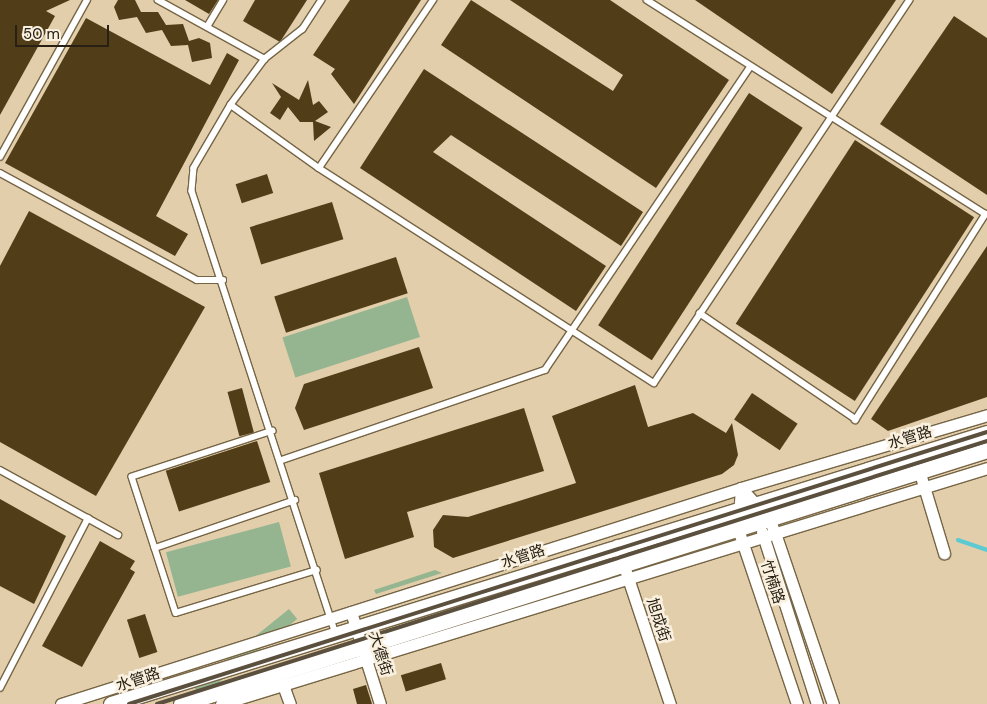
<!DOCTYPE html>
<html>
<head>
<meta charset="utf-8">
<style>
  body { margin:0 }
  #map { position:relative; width:987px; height:704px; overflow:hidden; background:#e2ceab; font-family:"DM Sans","Noto Sans TC",sans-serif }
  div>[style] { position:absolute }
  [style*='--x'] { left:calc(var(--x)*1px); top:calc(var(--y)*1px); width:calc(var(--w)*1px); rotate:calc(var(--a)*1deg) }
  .green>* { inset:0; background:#95b591; transform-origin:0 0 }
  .stream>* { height:4px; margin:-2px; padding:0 2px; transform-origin:2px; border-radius:2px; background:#5bcad2 }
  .building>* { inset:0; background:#513d17; transform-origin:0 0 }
  .roads { filter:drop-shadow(1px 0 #766545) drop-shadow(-1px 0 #766545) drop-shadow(0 1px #766545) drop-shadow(0 -1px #766545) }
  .service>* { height:5.5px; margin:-2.75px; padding:0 2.75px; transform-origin:2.75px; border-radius:2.75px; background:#fff }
  .minor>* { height:11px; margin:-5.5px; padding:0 5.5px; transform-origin:5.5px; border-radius:5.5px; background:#fff }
  .tertiary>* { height:15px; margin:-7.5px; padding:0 7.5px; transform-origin:7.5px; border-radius:7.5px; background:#fff }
  .rail>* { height:4px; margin:-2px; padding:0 2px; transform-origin:2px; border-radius:2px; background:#5b503d }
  span { translate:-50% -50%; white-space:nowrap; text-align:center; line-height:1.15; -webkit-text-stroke:5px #faf0df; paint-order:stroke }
  .street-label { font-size:15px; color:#272013 }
  .scale { position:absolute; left:15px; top:25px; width:94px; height:22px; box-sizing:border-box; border:2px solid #272013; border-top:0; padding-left:6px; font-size:15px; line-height:18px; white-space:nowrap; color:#272013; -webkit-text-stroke:4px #faf0df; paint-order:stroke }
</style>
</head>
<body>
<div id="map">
  <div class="green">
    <div style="left:407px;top:297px;width:42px;height:131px;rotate:72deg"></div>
    <div style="left:279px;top:522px;width:46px;height:117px;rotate:75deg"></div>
    <div style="clip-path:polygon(435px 570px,442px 573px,376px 594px,374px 590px)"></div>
    <div style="left:289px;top:609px;width:13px;height:123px;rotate:51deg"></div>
  </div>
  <div class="stream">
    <div style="--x:958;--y:540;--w:31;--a:19"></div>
  </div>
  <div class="building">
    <div style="clip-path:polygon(0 0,70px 0,46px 11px,55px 16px,0 115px)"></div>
    <div style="clip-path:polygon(118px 0,135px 0,141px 12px,158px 12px,166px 25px,183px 24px,189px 41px,199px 38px,210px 43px,212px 58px,192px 62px,188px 45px,171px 46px,162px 30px,146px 33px,137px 17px,119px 20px,114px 7px)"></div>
    <div style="clip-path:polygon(185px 0,218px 0,209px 14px)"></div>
    <div style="clip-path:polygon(255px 0,307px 0,280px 42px,243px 21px)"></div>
    <div style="clip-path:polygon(350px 0,421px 0,354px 104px,331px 74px,335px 69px,313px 55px)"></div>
    <div style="clip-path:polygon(471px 0,613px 91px,623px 75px,510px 0,610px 0,729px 80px,656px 188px,441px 45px)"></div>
    <div style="clip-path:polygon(695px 0,896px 0,832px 94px)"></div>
    <div style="clip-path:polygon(954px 16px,987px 38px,987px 195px,880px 124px)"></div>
    <div style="clip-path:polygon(86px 18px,210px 85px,227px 53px,239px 60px,156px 216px,188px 234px,175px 256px,5px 163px)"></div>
    <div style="clip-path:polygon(424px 69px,643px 212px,621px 246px,451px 135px,433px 152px,606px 266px,576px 311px,360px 168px)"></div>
    <div style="clip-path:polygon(308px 80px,313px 105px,319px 101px,328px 112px,315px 121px,331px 127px,314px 141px,313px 122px,300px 122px,288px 107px,280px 120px,270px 113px,281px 97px,272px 83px,299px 100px)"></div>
    <div style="left:749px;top:93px;width:64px;height:277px;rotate:33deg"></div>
    <div style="left:855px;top:140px;width:142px;height:219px;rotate:33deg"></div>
    <div style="left:267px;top:174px;width:20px;height:33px;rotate:72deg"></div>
    <div style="left:332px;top:202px;width:39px;height:86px;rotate:73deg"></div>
    <div style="clip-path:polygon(29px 211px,205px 307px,96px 496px,0 442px,0 266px)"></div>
    <div style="clip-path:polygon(987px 246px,987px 397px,888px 431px,871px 419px)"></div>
    <div style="left:396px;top:257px;width:38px;height:128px;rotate:72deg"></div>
    <div style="clip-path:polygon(419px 347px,433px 388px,304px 430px,295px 408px,304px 384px)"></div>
    <div style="clip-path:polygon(635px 385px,648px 427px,693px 413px,726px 433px,732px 423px,738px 455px,734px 465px,722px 474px,453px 558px,434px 547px,433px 530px,443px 515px,468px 517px,576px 483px,552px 416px)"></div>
    <div style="left:242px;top:388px;width:46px;height:15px;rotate:75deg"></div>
    <div style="left:752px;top:393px;width:55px;height:32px;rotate:34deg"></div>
    <div style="clip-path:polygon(524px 408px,544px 471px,407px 512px,414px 537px,345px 559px,319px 473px)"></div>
    <div style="left:257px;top:441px;width:43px;height:96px;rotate:72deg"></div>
    <div style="clip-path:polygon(0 499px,66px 536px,34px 604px,0 586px)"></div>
    <div style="clip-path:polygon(100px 541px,135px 561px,130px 569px,135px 572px,82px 667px,42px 646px)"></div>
    <div style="left:145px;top:614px;width:40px;height:19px;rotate:72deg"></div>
    <div style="left:441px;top:663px;width:17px;height:42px;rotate:73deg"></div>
    <div style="clip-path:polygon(366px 685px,372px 704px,357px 704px,353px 689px)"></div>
  </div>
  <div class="roads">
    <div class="service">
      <div style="--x:158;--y:0;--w:122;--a:28.9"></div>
      <div style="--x:322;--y:0;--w:35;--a:123"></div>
      <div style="--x:303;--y:29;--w:48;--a:141.7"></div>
      <div style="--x:265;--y:59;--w:57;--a:126.5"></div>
      <div style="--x:231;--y:105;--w:73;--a:120.4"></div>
      <div style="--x:194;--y:168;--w:23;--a:95"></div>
      <div style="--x:192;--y:191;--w:466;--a:72"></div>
      <div style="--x:647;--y:0;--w:401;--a:32.3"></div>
      <div style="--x:986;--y:214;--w:244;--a:122.3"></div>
      <div style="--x:856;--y:420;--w:189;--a:-145.8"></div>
      <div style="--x:207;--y:27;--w:31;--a:-59"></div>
      <div style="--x:231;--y:105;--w:108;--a:35.6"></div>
      <div style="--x:319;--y:168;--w:398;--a:32.7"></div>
      <div style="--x:654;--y:383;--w:460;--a:-56.3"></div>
      <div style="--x:0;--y:157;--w:179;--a:-61"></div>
      <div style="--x:319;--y:168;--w:203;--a:-55.8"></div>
      <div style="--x:0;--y:173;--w:224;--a:28.5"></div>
      <div style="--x:197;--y:280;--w:26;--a:0"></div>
      <div style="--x:273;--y:431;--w:148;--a:161.9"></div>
      <div style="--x:132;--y:477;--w:75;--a:72.1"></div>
      <div style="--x:155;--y:548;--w:68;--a:72.1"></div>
      <div style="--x:176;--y:613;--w:147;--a:-17"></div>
      <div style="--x:282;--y:460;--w:278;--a:-18.9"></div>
      <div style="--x:545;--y:370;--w:366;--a:-55.9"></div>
      <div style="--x:0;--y:470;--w:135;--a:28.8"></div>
      <div style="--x:155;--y:548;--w:148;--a:-18.9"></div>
      <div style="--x:0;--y:688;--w:191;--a:-62.6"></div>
    </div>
    <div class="minor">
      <div style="--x:919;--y:470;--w:87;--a:73.2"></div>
      <div style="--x:741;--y:488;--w:42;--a:47.9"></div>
      <div style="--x:769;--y:519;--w:15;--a:67"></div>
      <div style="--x:775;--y:533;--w:181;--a:71.3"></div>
      <div style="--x:741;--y:488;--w:41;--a:94.2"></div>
      <div style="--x:738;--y:529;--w:185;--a:71.4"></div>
      <div style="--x:762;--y:532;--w:181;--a:72.3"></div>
      <div style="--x:617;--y:545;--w:168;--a:71.6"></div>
      <div style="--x:351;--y:612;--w:96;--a:72.5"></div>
      <div style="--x:283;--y:685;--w:20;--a:70"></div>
      <div style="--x:61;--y:704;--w:713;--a:-17.62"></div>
      <div style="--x:741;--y:488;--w:257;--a:-16.5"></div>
      <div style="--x:221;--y:704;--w:802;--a:-17.12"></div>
    </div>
    <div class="tertiary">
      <div style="--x:111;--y:704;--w:917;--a:-17.19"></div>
      <div style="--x:181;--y:704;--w:845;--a:-17.49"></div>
    </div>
  </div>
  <div class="rail">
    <div style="--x:129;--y:704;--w:900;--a:-17.59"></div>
    <div style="--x:157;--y:704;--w:871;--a:-17.58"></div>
  </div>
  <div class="street-label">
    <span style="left:910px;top:438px;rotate:-17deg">水管路</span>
    <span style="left:523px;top:557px;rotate:-18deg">水管路</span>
    <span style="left:772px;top:582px;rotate:72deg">竹楠路</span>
    <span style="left:658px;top:620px;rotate:72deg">旭成街</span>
    <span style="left:380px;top:654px;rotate:72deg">大德街</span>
    <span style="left:138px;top:680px;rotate:-18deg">水管路</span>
  </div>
  <div class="scale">50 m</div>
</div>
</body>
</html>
